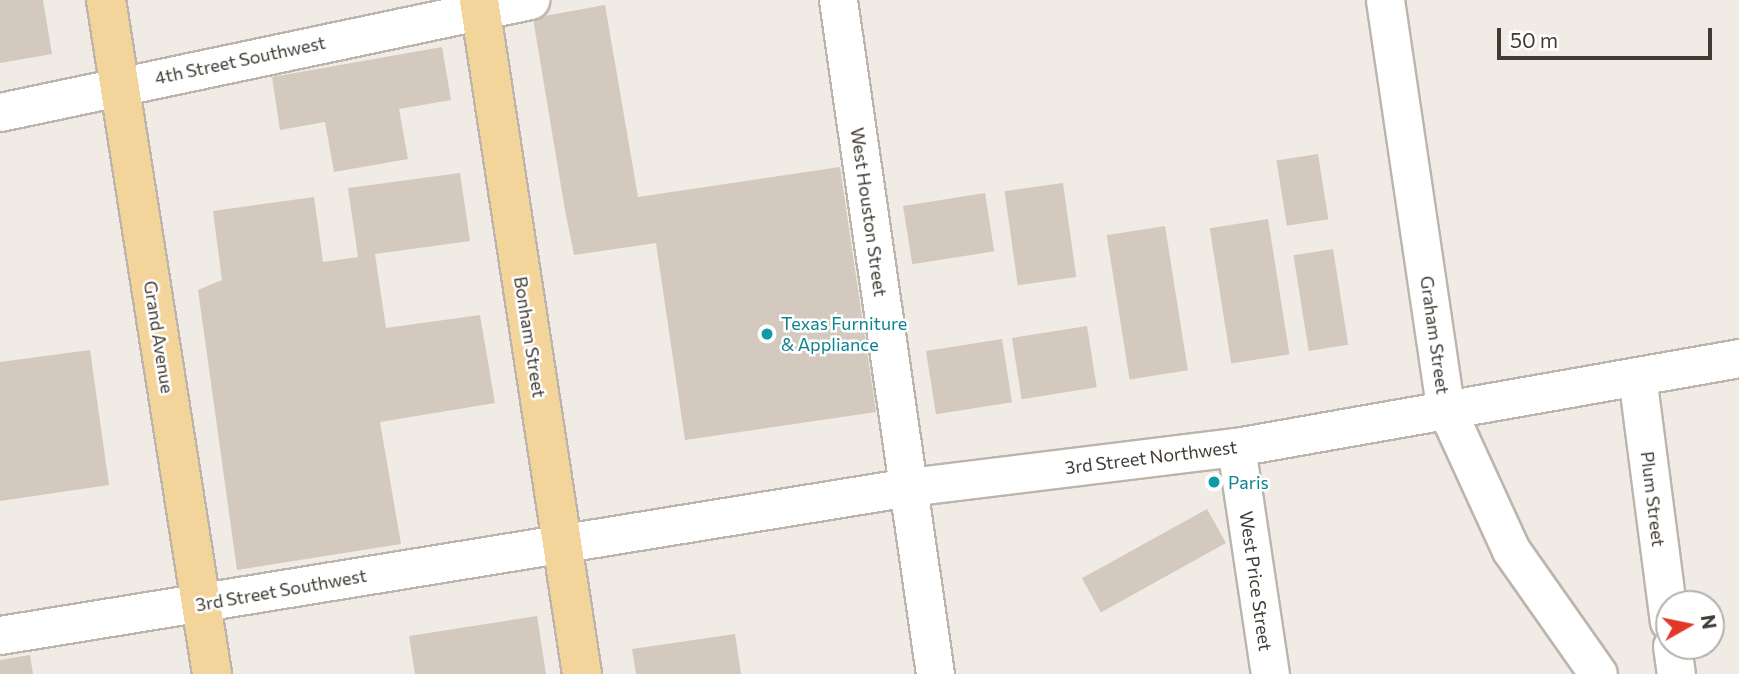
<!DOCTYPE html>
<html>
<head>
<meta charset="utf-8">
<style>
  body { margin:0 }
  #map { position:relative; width:1739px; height:674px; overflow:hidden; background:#f0ebe4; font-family:Commissioner,sans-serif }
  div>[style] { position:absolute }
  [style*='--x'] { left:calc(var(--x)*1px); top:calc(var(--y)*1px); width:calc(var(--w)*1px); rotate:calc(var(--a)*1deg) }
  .building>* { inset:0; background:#d3c9be; transform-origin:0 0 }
  .roads { filter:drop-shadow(2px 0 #bdb5ab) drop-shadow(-2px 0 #bdb5ab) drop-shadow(0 2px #bdb5ab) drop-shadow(0 -2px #bdb5ab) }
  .minor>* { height:37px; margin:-18.5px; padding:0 18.5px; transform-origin:18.5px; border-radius:18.5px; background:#fff }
  .major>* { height:38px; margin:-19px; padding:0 19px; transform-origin:19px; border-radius:19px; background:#f3d49a }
  .dots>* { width:19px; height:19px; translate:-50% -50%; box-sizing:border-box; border:4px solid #fff; border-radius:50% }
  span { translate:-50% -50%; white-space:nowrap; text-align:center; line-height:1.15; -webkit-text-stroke:5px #fff; paint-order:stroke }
  .street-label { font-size:18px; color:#413b34 }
  .culture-label { font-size:18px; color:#0d838f }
  .left { translate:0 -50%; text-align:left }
  .north { position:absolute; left:1655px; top:590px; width:70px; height:70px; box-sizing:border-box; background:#fff; border:2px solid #b3b1ae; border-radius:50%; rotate:81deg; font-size:19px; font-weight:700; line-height:28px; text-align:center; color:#413b34 }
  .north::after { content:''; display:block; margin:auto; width:24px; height:32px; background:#e23828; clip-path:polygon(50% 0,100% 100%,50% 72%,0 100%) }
  .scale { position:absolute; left:1497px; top:28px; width:215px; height:32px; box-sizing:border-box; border:4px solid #413b34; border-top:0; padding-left:9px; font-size:21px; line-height:24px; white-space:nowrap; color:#413b34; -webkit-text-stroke:5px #fff; paint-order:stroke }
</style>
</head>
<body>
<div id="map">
  <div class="building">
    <div style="clip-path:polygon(0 0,43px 0,52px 54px,0 63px)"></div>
    <div style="clip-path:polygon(605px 5px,638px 197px,840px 167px,876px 412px,685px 440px,656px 243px,574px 255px,565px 210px,533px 18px)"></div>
    <div style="clip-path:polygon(442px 47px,451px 100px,399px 109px,408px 159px,334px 172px,325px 122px,280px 130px,272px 77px)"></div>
    <div style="left:1318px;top:154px;width:66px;height:42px;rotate:81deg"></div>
    <div style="clip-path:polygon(460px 173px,470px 241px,375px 254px,386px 328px,480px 315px,495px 403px,380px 422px,401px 544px,237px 570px,198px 290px,222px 280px,213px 211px,314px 197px,323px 262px,358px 257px,348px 188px)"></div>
    <div style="left:1063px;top:183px;width:95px;height:59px;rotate:82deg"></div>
    <div style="left:985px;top:193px;width:59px;height:83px;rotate:81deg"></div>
    <div style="left:1268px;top:219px;width:137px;height:59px;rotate:81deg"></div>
    <div style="left:1165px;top:226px;width:146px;height:59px;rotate:81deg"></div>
    <div style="left:1333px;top:249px;width:97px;height:40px;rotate:81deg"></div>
    <div style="left:1087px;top:326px;width:62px;height:76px;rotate:81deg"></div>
    <div style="left:1002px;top:339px;width:64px;height:77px;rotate:81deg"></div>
    <div style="clip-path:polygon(90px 350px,109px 485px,0 501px,0 362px)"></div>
    <div style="left:1207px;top:509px;width:39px;height:143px;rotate:61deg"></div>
    <div style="clip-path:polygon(537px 616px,546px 674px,415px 674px,409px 636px)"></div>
    <div style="clip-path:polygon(735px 634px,741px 674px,636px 674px,632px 649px)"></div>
    <div style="clip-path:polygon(30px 655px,33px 674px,0 674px,0 660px)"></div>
  </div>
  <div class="roads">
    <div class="minor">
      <div style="--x:838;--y:0;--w:681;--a:81.81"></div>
      <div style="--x:1385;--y:0;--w:410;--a:81.6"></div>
      <div style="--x:1445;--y:406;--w:158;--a:65.4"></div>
      <div style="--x:1511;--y:550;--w:151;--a:54.9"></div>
      <div style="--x:0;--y:112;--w:542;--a:-11.93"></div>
      <div style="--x:1637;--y:376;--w:247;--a:82.6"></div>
      <div style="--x:1236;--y:447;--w:230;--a:81.5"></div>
      <div style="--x:0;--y:635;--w:921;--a:-9.25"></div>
      <div style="--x:909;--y:487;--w:329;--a:-7"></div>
      <div style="--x:1236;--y:447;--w:511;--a:-10.03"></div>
      <div style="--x:1672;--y:646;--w:28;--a:82"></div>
    </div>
    <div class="major">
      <div style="--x:106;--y:0;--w:682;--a:81.06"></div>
      <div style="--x:479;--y:0;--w:682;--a:81.31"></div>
    </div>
  </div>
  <div class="dots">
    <div style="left:767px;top:334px;background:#0f9aa8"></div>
    <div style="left:1214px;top:482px;background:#0f9aa8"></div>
  </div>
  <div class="street-label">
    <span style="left:240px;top:60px;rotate:-12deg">4th Street Southwest</span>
    <span style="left:869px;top:212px;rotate:82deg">West Houston Street</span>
    <span style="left:1435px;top:335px;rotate:82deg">Graham Street</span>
    <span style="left:159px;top:337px;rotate:81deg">Grand Avenue</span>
    <span style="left:530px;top:337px;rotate:81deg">Bonham Street</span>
    <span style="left:1151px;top:457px;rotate:-7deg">3rd Street Northwest</span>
    <span style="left:1653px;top:499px;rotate:83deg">Plum Street</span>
    <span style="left:1256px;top:581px;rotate:82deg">West Price Street</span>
    <span style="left:281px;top:590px;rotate:-10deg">3rd Street Southwest</span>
  </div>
  <div class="culture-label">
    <span class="left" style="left:781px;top:334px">Texas Furniture<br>&amp; Appliance</span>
    <span class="left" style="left:1228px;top:482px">Paris</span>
  </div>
  <div class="north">N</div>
  <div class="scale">50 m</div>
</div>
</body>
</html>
